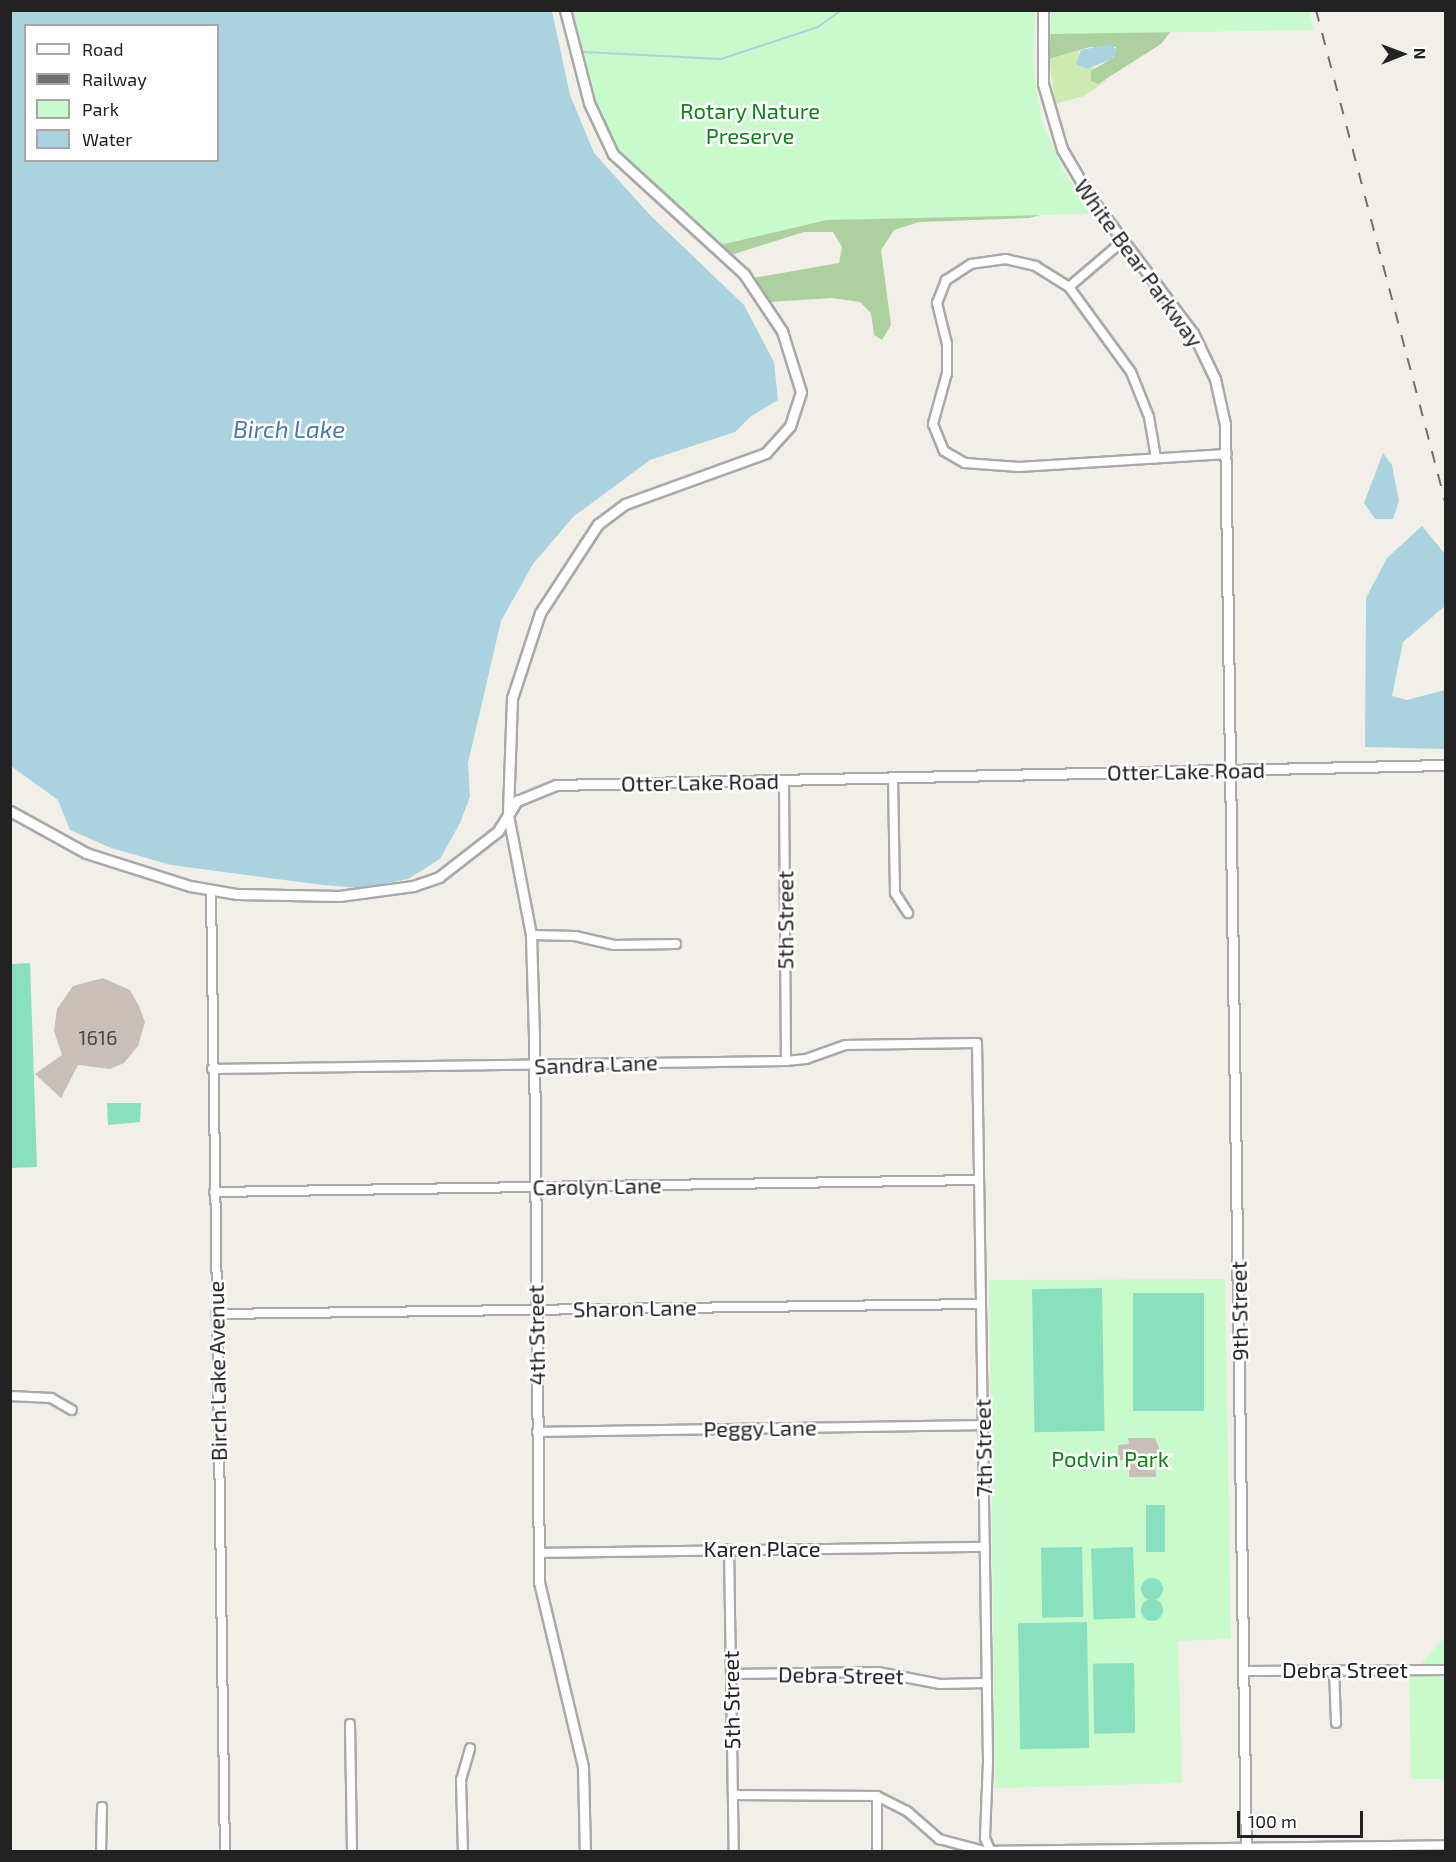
<!DOCTYPE html>
<html>
<head>
<meta charset="utf-8">
<style>
  body { margin:0 }
  #map { position:relative; width:1456px; height:1862px; overflow:hidden; background:#f2efe9; font-family:"Exo 2",sans-serif }
  div>[style] { position:absolute }
  [style*='--x'] { left:calc(var(--x)*1px); top:calc(var(--y)*1px); width:calc(var(--w)*1px); rotate:calc(var(--a)*1deg) }
  .grass>* { inset:0; background:#cdebb0 }
  .forest>* { inset:0; background:#add19e }
  .park>* { inset:0; background:#c8facc }
  .pitch>* { inset:0; background:#88e0be; transform-origin:0 0 }
  .round { border-radius:50% }
  .water>* { inset:0; background:#aad3df }
  .stream>* { height:2px; margin:-1px; padding:0 1px; transform-origin:1px; border-radius:1px; background:#aad3df }
  .building>* { inset:0; background:#c7bfb8 }
  .roads { filter:drop-shadow(2px 0 #a9a9a9) drop-shadow(-2px 0 #a9a9a9) drop-shadow(0 2px #a9a9a9) drop-shadow(0 -2px #a9a9a9) }
  .minor>* { height:8px; margin:-4px; padding:0 4px; transform-origin:4px; border-radius:4px; background:#fff }
  .tertiary>* { height:9px; margin:-4.5px; padding:0 4.5px; transform-origin:4.5px; border-radius:4.5px; background:#fff }
  .rail>* { height:2px; margin-top:-1px; transform-origin:0; background:repeating-linear-gradient(90deg,#707070 0 12px,transparent 0 24px) }
  span { translate:-50% -50%; white-space:nowrap; text-align:center; line-height:1.15; -webkit-text-stroke:5px #fff; paint-order:stroke }
  .number-label { font-size:20px; color:#4b4948 }
  .number-label span { -webkit-text-stroke-width:0 }
  .park-label { font-size:22px; color:#0c8416 }
  .street-label { font-size:22px; color:#222 }
  .water-label { font-size:24px; color:#4a7aab; font-style:italic }
  .frame { position:absolute; inset:0; border:12px solid #222; pointer-events:none }
  .legend { position:absolute; left:24px; top:24px; width:195px; height:138px; box-sizing:border-box; background:#fff; border:2px solid #a7a7a7; margin:0; padding:8px 10px; list-style:none; font-size:18px; color:#222 }
  .legend li { display:flex; align-items:center; gap:12px; height:30px }
  .legend b { width:30px; border:2px solid #a7a7a7 }
  .north { position:absolute; left:1372px; top:24px; width:60px; height:60px; -webkit-text-stroke:4px #fff; paint-order:stroke; rotate:89deg; font-size:16px; font-weight:700; line-height:24px; text-align:center; color:#222 }
  .north::after { content:''; display:block; margin:auto; width:21px; height:27px; background:#222; clip-path:polygon(50% 0,100% 100%,50% 72%,0 100%) }
  .scale { position:absolute; left:1237px; top:1811px; width:126px; height:27px; box-sizing:border-box; border:3px solid #222; border-top:0; padding-left:8px; font-size:18px; line-height:21px; white-space:nowrap; color:#222; -webkit-text-stroke:4px #fff; paint-order:stroke }
</style>
</head>
<body>
<div id="map">
  <div class="grass">
    <div style="clip-path:polygon(1081px 50px,1078px 53px,1093px 68px,1099px 65px,1094px 68px,1106px 81px,1084px 96px,1055px 104px,1049px 59px)"></div>
  </div>
  <div class="forest">
    <div style="clip-path:polygon(1052px 11px,1171px 31px,1161px 44px,1098px 84px,1091px 81px,1091px 71px,1114px 57px,1116px 47px,1090px 47px,1049px 59px)"></div>
    <div style="clip-path:polygon(1052px 212px,1029px 218px,919px 222px,894px 230px,881px 250px,891px 325px,882px 340px,874px 335px,871px 313px,860px 302px,832px 298px,770px 302px,753px 278px,839px 263px,842px 247px,833px 232px,804px 232px,731px 255px,683px 213px)"></div>
  </div>
  <div class="park">
    <div style="clip-path:polygon(1052px 10px,1309px 11px,1314px 30px,1050px 34px)"></div>
    <div style="clip-path:polygon(570px 11px,1035px 11px,1033px 67px,1042px 121px,1063px 170px,1092px 214px,827px 220px,720px 245px,615px 147px,591px 99px)"></div>
    <div style="clip-path:polygon(1225px 1279px,1231px 1639px,1178px 1641px,1182px 1783px,995px 1788px,989px 1280px)"></div>
    <div style="clip-path:polygon(1445px 1637px,1445px 1779px,1411px 1779px,1409px 1676px)"></div>
  </div>
  <div class="pitch">
    <div style="clip-path:polygon(30px 963px,37px 1167px,11px 1168px,11px 964px)"></div>
    <div style="clip-path:polygon(107px 1103px,141px 1103px,140px 1122px,108px 1125px)"></div>
    <div style="left:1102px;top:1288px;width:143px;height:70px;rotate:89deg"></div>
    <div style="left:1133px;top:1293px;width:71px;height:118px"></div>
    <div style="left:1146px;top:1505px;width:19px;height:47px"></div>
    <div style="left:1082px;top:1547px;width:70px;height:41px;rotate:89deg"></div>
    <div style="left:1133px;top:1547px;width:71px;height:42px;rotate:88deg"></div>
    <div class="round" style="left:1141px;top:1578px;width:22px;height:22px"></div>
    <div class="round" style="left:1141px;top:1599px;width:22px;height:22px"></div>
    <div style="left:1087px;top:1622px;width:126px;height:69px;rotate:89deg"></div>
    <div style="left:1134px;top:1663px;width:70px;height:41px;rotate:89deg"></div>
  </div>
  <div class="water">
    <div style="clip-path:polygon(evenodd,10px 11px,552px 11px,570px 95px,594px 153px,650px 215px,744px 305px,774px 362px,778px 400px,750px 417px,735px 432px,650px 460px,573px 517px,533px 564px,501px 621px,468px 763px,470px 797px,460px 823px,440px 859px,408px 879px,361px 888px,323px 885px,171px 865px,111px 848px,70px 830px,58px 800px,11px 766px,10px 11px,26px 26px,218px 26px,218px 160px,26px 160px,26px 26px)"></div>
    <div style="clip-path:polygon(1111px 44px,1117px 51px,1112px 59px,1087px 69px,1076px 64px,1081px 50px)"></div>
    <div style="clip-path:polygon(1383px 453px,1392px 465px,1399px 501px,1393px 519px,1375px 519px,1364px 503px)"></div>
    <div style="clip-path:polygon(1422px 526px,1445px 554px,1445px 606px,1403px 642px,1392px 696px,1407px 700px,1445px 690px,1445px 749px,1365px 747px,1366px 598px,1387px 558px)"></div>
  </div>
  <div class="stream">
    <div style="--x:584;--y:52;--w:137;--a:2.9"></div>
    <div style="--x:721;--y:59;--w:102;--a:-18.3"></div>
    <div style="--x:818;--y:27;--w:29;--a:-36"></div>
  </div>
  <div class="building">
    <div style="clip-path:polygon(103px 978px,130px 990px,139px 1006px,145px 1022px,138px 1046px,124px 1063px,110px 1069px,78px 1065px,61px 1098px,35px 1074px,62px 1055px,54px 1031px,57px 1009px,73px 986px)"></div>
    <div style="clip-path:polygon(1128px 1438px,1155px 1438px,1162px 1456px,1155px 1456px,1156px 1477px,1129px 1477px,1129px 1460px,1118px 1460px,1118px 1445px,1129px 1444px)"></div>
  </div>
  <div class="roads">
    <div class="minor">
      <div style="--x:1124;--y:240;--w:72;--a:139.5"></div>
      <div style="--x:1069;--y:287;--w:105;--a:53.9"></div>
      <div style="--x:1131;--y:372;--w:48;--a:68.2"></div>
      <div style="--x:1149;--y:417;--w:42;--a:80.3"></div>
      <div style="--x:1069;--y:287;--w:39;--a:-148"></div>
      <div style="--x:1036;--y:266;--w:31;--a:-167"></div>
      <div style="--x:1006;--y:259;--w:35;--a:172"></div>
      <div style="--x:971;--y:264;--w:30;--a:147"></div>
      <div style="--x:946;--y:280;--w:25;--a:111"></div>
      <div style="--x:937;--y:303;--w:42;--a:76.3"></div>
      <div style="--x:947;--y:344;--w:29;--a:90"></div>
      <div style="--x:947;--y:373;--w:53;--a:105.4"></div>
      <div style="--x:933;--y:424;--w:29;--a:68"></div>
      <div style="--x:944;--y:451;--w:24;--a:30"></div>
      <div style="--x:965;--y:463;--w:54;--a:4.2"></div>
      <div style="--x:1019;--y:467;--w:208;--a:-3.6"></div>
      <div style="--x:893;--y:778;--w:115;--a:89"></div>
      <div style="--x:895;--y:893;--w:24;--a:57"></div>
      <div style="--x:784;--y:780;--w:281;--a:89.6"></div>
      <div style="--x:211;--y:891;--w:961;--a:89.17"></div>
      <div style="--x:531;--y:935;--w:44;--a:1.3"></div>
      <div style="--x:575;--y:936;--w:40;--a:13"></div>
      <div style="--x:614;--y:945;--w:62;--a:-0.9"></div>
      <div style="--x:212;--y:1069;--w:574;--a:-0.8"></div>
      <div style="--x:786;--y:1061;--w:20;--a:-6"></div>
      <div style="--x:806;--y:1059;--w:41;--a:-19.7"></div>
      <div style="--x:845;--y:1045;--w:132;--a:-0.9"></div>
      <div style="--x:977;--y:1043;--w:719;--a:89.12"></div>
      <div style="--x:988;--y:1762;--w:76;--a:92.3"></div>
      <div style="--x:985;--y:1838;--w:15;--a:67"></div>
      <div style="--x:214;--y:1192;--w:765;--a:-0.9"></div>
      <div style="--x:216;--y:1314;--w:765;--a:-0.75"></div>
      <div style="--x:10;--y:1396;--w:41;--a:2.8"></div>
      <div style="--x:51;--y:1398;--w:24;--a:30"></div>
      <div style="--x:537;--y:1432;--w:446;--a:-0.9"></div>
      <div style="--x:729;--y:1549;--w:303;--a:89.1"></div>
      <div style="--x:539;--y:1553;--w:446;--a:-0.8"></div>
      <div style="--x:1334;--y:1670;--w:53;--a:87.8"></div>
      <div style="--x:1245;--y:1671;--w:201;--a:-0.3"></div>
      <div style="--x:731;--y:1674;--w:147;--a:-0.8"></div>
      <div style="--x:878;--y:1672;--w:63;--a:11"></div>
      <div style="--x:940;--y:1684;--w:47;--a:-1.2"></div>
      <div style="--x:350;--y:1724;--w:128;--a:89.1"></div>
      <div style="--x:733;--y:1795;--w:144;--a:0.4"></div>
      <div style="--x:877;--y:1796;--w:34;--a:27"></div>
      <div style="--x:907;--y:1811;--w:43;--a:41.2"></div>
      <div style="--x:939;--y:1839;--w:47;--a:14.9"></div>
      <div style="--x:984;--y:1851;--w:462;--a:-0.7"></div>
      <div style="--x:877;--y:1796;--w:56;--a:90"></div>
      <div style="--x:101;--y:1852;--w:45;--a:-88.7"></div>
      <div style="--x:463;--y:1852;--w:72;--a:-91.6"></div>
      <div style="--x:461;--y:1780;--w:33;--a:-74"></div>
    </div>
    <div class="tertiary">
      <div style="--x:565;--y:10;--w:96;--a:75.5"></div>
      <div style="--x:589;--y:103;--w:56;--a:64.8"></div>
      <div style="--x:613;--y:154;--w:178;--a:42.5"></div>
      <div style="--x:744;--y:274;--w:69;--a:56.3"></div>
      <div style="--x:782;--y:331;--w:64;--a:72.7"></div>
      <div style="--x:801;--y:392;--w:36;--a:108"></div>
      <div style="--x:790;--y:426;--w:36;--a:132"></div>
      <div style="--x:766;--y:453;--w:150;--a:160.1"></div>
      <div style="--x:625;--y:504;--w:34;--a:143"></div>
      <div style="--x:598;--y:524;--w:106;--a:123.1"></div>
      <div style="--x:540;--y:613;--w:89;--a:108.2"></div>
      <div style="--x:512;--y:698;--w:117;--a:92"></div>
      <div style="--x:508;--y:815;--w:122;--a:79.1"></div>
      <div style="--x:531;--y:935;--w:102;--a:88.3"></div>
      <div style="--x:534;--y:1037;--w:545;--a:89.47"></div>
      <div style="--x:539;--y:1582;--w:190;--a:76.6"></div>
      <div style="--x:583;--y:1767;--w:85;--a:88.7"></div>
      <div style="--x:1043;--y:10;--w:74;--a:90"></div>
      <div style="--x:1043;--y:84;--w:68;--a:73.7"></div>
      <div style="--x:1062;--y:149;--w:56;--a:59.7"></div>
      <div style="--x:1090;--y:197;--w:171;--a:52.9"></div>
      <div style="--x:1193;--y:333;--w:51;--a:64.4"></div>
      <div style="--x:1215;--y:379;--w:46;--a:77.5"></div>
      <div style="--x:1225;--y:424;--w:1428;--a:89.16"></div>
      <div style="--x:10;--y:811;--w:87;--a:28.9"></div>
      <div style="--x:86;--y:853;--w:109;--a:17.6"></div>
      <div style="--x:190;--y:886;--w:48;--a:9.7"></div>
      <div style="--x:237;--y:894;--w:102;--a:1.1"></div>
      <div style="--x:339;--y:896;--w:75;--a:-7.7"></div>
      <div style="--x:413;--y:886;--w:28;--a:-19"></div>
      <div style="--x:439;--y:877;--w:75;--a:-37.9"></div>
      <div style="--x:498;--y:831;--w:36;--a:-58"></div>
      <div style="--x:517;--y:801;--w:42;--a:-22.3"></div>
      <div style="--x:556;--y:785;--w:890;--a:-1.29"></div>
    </div>
  </div>
  <div class="rail">
    <div style="--x:1316;--y:10;--w:512;--a:75.28"></div>
  </div>
  <div class="number-label">
    <span style="left:98px;top:1037px">1616</span>
  </div>
  <div class="park-label">
    <span style="left:750px;top:123px">Rotary Nature<br>Preserve</span>
    <span style="left:1110px;top:1459px">Podvin Park</span>
  </div>
  <div class="street-label">
    <span style="left:1139px;top:263px;rotate:54deg">White Bear Parkway</span>
    <span style="left:1186px;top:771px;rotate:-1deg">Otter Lake Road</span>
    <span style="left:700px;top:782px;rotate:-1deg">Otter Lake Road</span>
    <span style="left:785px;top:920px;rotate:-90deg">5th Street</span>
    <span style="left:596px;top:1064px;rotate:-2deg">Sandra Lane</span>
    <span style="left:597px;top:1186px;rotate:-1deg">Carolyn Lane</span>
    <span style="left:635px;top:1308px;rotate:-1deg">Sharon Lane</span>
    <span style="left:1239px;top:1311px;rotate:-91deg">9th Street</span>
    <span style="left:536px;top:1335px;rotate:-91deg">4th Street</span>
    <span style="left:217px;top:1371px;rotate:-91deg">Birch Lake Avenue</span>
    <span style="left:760px;top:1428px;rotate:-1deg">Peggy Lane</span>
    <span style="left:983px;top:1448px;rotate:-91deg">7th Street</span>
    <span style="left:762px;top:1549px">Karen Place</span>
    <span style="left:1345px;top:1670px">Debra Street</span>
    <span style="left:841px;top:1675px;rotate:1deg">Debra Street</span>
    <span style="left:731px;top:1700px;rotate:-91deg">5th Street</span>
  </div>
  <div class="water-label">
    <span style="left:289px;top:429px">Birch Lake</span>
  </div>
  <div class="frame"></div>
  <ul class="legend">
  <li><b style="height:8px;background:#fff"></b>Road</li>
  <li><b style="height:8px;background:#707070"></b>Railway</li>
  <li><b style="height:16px;background:#c8facc"></b>Park</li>
  <li><b style="height:16px;background:#aad3df"></b>Water</li>
  </ul>
  <div class="north">N</div>
  <div class="scale">100 m</div>
</div>
</body>
</html>
